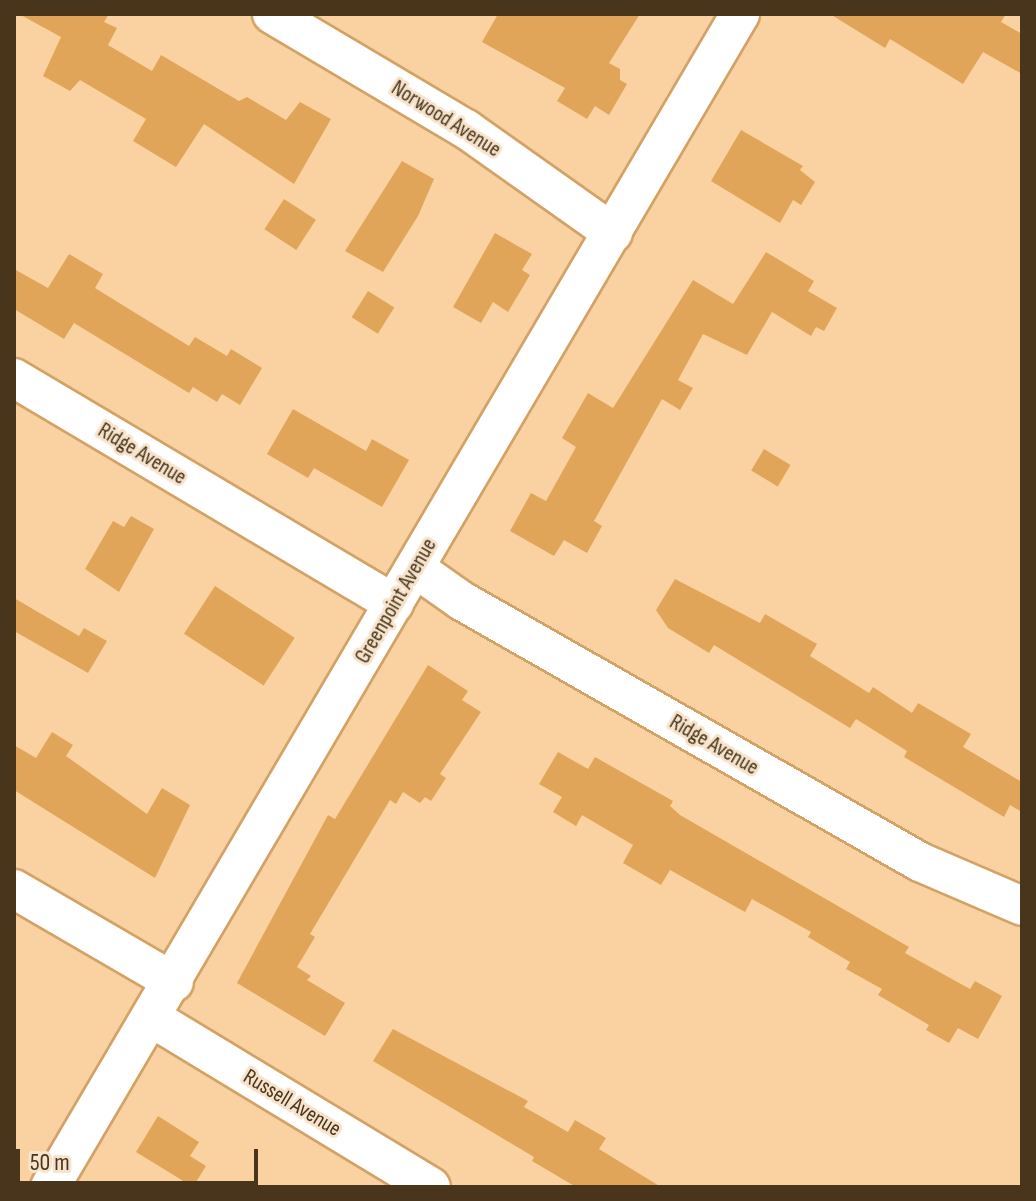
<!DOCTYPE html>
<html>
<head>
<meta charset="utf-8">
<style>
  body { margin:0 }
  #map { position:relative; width:1036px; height:1201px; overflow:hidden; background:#fad2a2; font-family:"Sofia Sans Condensed",sans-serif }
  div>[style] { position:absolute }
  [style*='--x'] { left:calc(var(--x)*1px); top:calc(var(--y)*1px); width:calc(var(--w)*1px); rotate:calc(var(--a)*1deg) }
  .building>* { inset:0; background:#e0a558; transform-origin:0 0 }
  .roads { filter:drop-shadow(2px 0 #d2a266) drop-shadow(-2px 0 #d2a266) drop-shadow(0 2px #d2a266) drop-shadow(0 -2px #d2a266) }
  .minor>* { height:38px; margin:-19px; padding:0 19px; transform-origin:19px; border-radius:19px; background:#fff }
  span { translate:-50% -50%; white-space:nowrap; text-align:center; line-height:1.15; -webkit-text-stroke:6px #f7e3cb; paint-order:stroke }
  .street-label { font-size:22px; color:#48351b }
  .frame { position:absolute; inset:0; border:16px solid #48351b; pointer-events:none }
  .scale { position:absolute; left:16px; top:1149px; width:242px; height:36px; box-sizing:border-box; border:4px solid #48351b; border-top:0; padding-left:10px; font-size:24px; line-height:28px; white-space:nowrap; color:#48351b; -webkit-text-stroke:6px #f7e3cb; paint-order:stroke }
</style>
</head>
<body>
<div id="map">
  <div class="building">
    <div style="clip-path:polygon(19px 14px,109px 14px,104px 22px,117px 28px,108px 45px,152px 71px,161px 55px,239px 101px,247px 97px,286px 120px,300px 102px,331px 119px,294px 184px,204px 124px,176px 167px,133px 141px,146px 119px,80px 80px,70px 91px,43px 76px,61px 37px)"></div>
    <div style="clip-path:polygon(498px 14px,640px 14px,609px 63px,620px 69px,620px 80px,627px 84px,609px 115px,595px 106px,587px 119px,557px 101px,565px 88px,482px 42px)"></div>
    <div style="clip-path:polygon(830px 14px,1006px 14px,1001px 22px,1022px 34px,1022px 74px,983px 52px,963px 84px,890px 39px,885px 48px)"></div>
    <div style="clip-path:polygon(741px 130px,803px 166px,800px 170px,815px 182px,801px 205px,793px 200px,780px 223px,711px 181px)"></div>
    <div style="clip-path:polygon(402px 161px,434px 179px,418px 216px,383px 272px,345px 251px)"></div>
    <div style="left:284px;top:199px;width:38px;height:36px;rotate:33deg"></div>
    <div style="clip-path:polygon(495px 233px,532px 254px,522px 270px,530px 275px,508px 312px,493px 302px,481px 323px,453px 307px)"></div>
    <div style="clip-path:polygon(766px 252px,814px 281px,808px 291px,837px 308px,824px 331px,816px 327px,811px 336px,772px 312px,747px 355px,703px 334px,678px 380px,693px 388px,680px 410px,662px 399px,594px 521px,602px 526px,587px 553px,564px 540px,554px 556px,510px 531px,531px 493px,546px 501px,576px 447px,562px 438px,588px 393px,613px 408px,693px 280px,733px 304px)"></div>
    <div style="clip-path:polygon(69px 254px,103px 274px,95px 288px,189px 346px,195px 337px,227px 356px,231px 349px,262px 368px,240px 405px,222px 394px,217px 402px,193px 387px,189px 393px,74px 323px,64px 339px,14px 309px,14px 269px,48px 288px)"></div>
    <div style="left:368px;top:291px;width:31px;height:31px;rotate:32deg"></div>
    <div style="clip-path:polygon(293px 409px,366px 451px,372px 439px,409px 460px,382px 507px,314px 468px,308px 478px,267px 454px)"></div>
    <div style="left:764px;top:449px;width:31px;height:25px;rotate:31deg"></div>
    <div style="clip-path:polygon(131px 516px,154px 529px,119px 592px,85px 569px,113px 521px,124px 527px)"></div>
    <div style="clip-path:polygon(675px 579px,760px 623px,765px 614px,817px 644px,810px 656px,869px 693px,873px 687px,912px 713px,918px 703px,971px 734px,963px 747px,1022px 782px,1022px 812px,1010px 805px,1004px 817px,904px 757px,907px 751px,856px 719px,850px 728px,714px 645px,709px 653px,668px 628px,656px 610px)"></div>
    <div style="left:215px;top:586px;width:95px;height:57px;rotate:33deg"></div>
    <div style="clip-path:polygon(14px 598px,79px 636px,84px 628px,107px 641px,88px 673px,14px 631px)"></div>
    <div style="clip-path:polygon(428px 665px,468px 691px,462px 700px,481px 712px,440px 774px,446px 778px,431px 801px,425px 797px,420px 803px,403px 792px,396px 804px,390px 800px,310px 934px,315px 937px,297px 967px,311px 976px,307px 980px,345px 1003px,325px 1036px,237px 983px,328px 815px,335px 819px)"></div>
    <div style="clip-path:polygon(52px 732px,73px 745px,66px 756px,147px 814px,162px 788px,190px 805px,155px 878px,14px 790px,14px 745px,36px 758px)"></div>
    <div style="clip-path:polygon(558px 752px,588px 769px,595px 757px,673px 801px,670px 806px,680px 815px,909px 947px,905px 953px,970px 989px,975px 981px,1002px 996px,978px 1039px,958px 1028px,949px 1043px,926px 1030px,929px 1025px,878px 995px,882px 989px,846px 969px,850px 962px,808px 937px,811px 932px,752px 899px,745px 912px,670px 870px,661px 885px,623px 863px,633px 845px,582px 815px,576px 826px,553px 812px,562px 797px,539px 784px)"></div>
    <div style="clip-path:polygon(393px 1029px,528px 1101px,524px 1107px,568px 1132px,575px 1120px,606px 1138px,599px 1149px,661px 1187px,576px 1187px,532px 1161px,534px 1157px,373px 1061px)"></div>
    <div style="clip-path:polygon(158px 1116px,199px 1142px,190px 1156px,206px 1166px,193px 1187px,136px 1152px)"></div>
  </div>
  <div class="roads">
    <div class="minor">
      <div style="--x:272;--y:14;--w:226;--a:30.7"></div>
      <div style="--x:466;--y:129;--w:180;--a:35.3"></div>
      <div style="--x:14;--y:378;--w:442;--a:30.7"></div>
      <div style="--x:415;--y:568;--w:57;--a:35.1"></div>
      <div style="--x:462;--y:601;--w:527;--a:29.68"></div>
      <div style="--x:920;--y:862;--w:111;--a:23.3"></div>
      <div style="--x:14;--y:889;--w:185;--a:30.2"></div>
      <div style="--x:152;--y:1018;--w:326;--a:31.2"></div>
      <div style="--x:50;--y:1187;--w:1361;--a:-59.53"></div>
    </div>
  </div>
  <div class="street-label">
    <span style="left:446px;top:119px;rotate:32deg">Norwood Avenue</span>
    <span style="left:142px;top:454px;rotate:31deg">Ridge Avenue</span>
    <span style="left:396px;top:601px;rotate:-60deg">Greenpoint Avenue</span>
    <span style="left:714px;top:745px;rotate:30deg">Ridge Avenue</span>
    <span style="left:292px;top:1103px;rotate:31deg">Russell Avenue</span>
  </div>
  <div class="frame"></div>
  <div class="scale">50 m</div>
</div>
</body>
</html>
